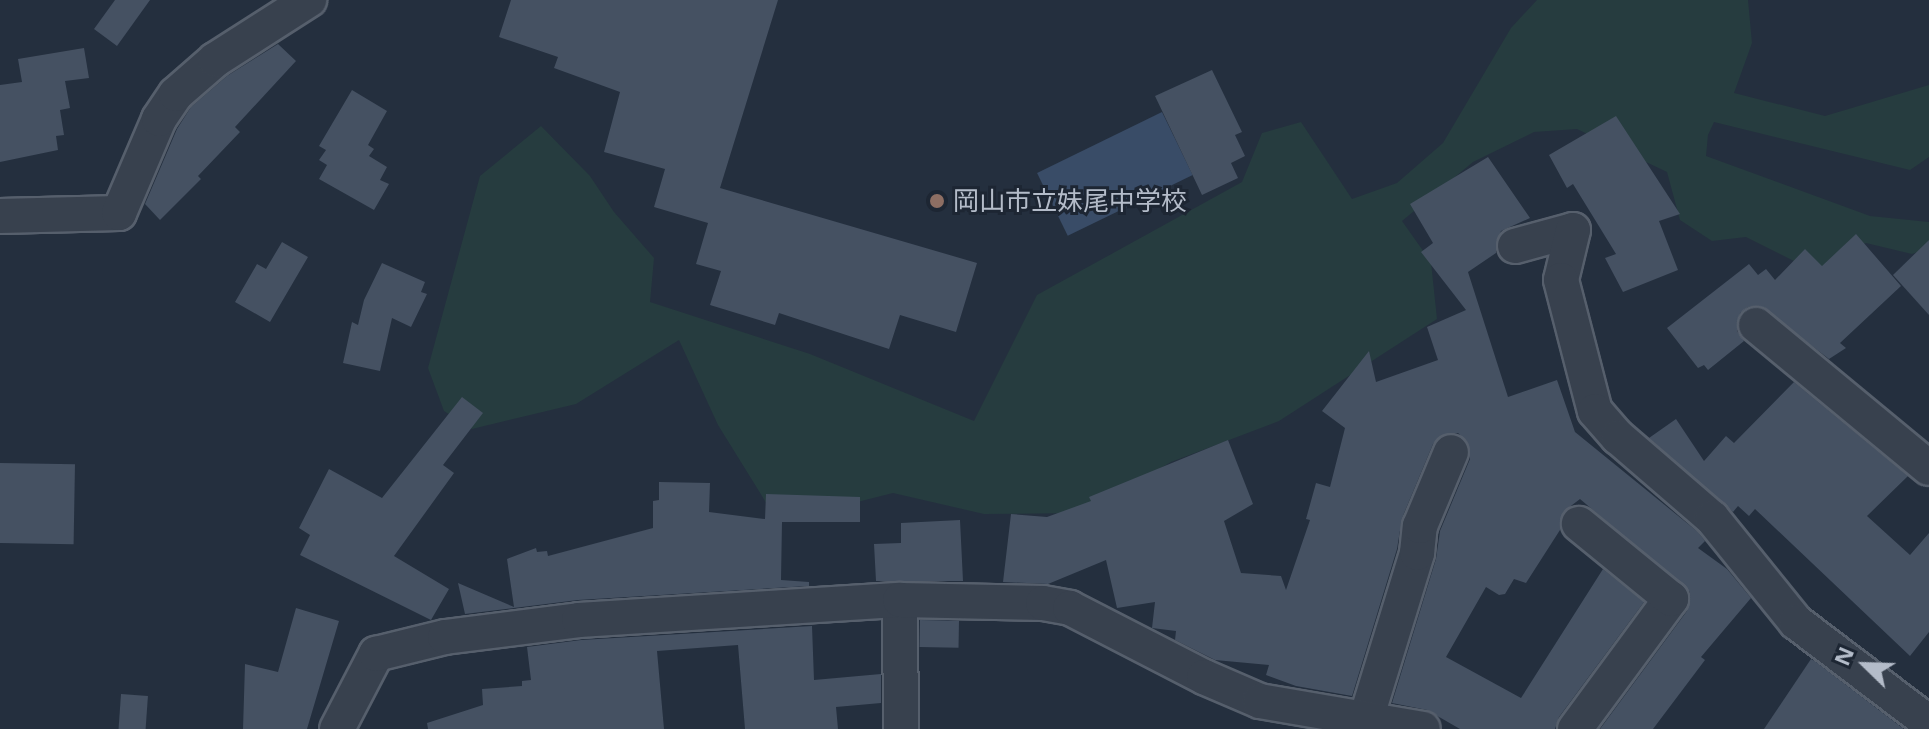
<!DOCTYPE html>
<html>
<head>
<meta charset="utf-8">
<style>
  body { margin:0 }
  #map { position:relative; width:1929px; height:729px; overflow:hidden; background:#242f3e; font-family:"Noto Sans","Noto Sans JP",sans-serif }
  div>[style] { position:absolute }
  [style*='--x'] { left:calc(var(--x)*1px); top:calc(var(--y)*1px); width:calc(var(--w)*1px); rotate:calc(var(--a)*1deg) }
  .green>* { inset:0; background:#263c3f }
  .water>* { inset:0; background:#394c67; transform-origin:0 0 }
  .building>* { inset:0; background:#455162; transform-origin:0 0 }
  .roads { filter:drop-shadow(2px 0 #565f6c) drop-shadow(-2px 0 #565f6c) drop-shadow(0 2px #565f6c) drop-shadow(0 -2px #565f6c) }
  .minor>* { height:34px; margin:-17px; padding:0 17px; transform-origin:17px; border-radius:17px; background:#38414e }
  .dots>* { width:22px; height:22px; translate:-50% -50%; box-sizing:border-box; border:4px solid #1d2633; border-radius:50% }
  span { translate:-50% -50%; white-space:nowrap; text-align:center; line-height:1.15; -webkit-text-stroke:6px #1d2633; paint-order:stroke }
  .poi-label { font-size:26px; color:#b4bcc9 }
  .left { translate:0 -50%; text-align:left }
  .north { position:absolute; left:1825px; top:625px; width:80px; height:80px; -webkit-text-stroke:6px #1d2633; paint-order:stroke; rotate:293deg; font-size:22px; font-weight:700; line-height:32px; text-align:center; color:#b4bcc9 }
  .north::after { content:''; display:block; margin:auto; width:28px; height:36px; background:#b4bcc9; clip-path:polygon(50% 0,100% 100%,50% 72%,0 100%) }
</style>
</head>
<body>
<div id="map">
  <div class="green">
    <div style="clip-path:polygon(1537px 0,1748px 0,1752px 43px,1734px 93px,1825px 116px,1929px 85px,1929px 157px,1910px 170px,1714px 122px,1708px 135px,1706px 156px,1870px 216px,1929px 222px,1929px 248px,1912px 254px,1866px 243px,1857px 247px,1834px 281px,1746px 237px,1712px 241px,1680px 220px,1667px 172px,1577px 129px,1534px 132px,1473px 162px,1402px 221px,1431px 262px,1437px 319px,1279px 421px,1171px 462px,1083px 513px,984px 514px,893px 493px,778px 522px,718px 425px,679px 340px,576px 404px,472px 429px,444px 411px,428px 368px,480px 176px,541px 126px,590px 176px,614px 212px,654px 258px,650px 302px,810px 354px,974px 421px,1037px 295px,1242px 182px,1262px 133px,1301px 122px,1352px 199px,1397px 183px,1443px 143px,1511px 28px)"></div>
  </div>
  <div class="water">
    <div style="left:1162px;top:112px;width:70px;height:139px;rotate:64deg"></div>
  </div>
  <div class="building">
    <div style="clip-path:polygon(115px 0,150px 0,117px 46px,94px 29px)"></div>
    <div style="clip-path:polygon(511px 0,778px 0,720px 188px,977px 263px,956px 332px,900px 315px,889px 349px,779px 313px,775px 325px,710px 305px,721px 271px,696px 264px,708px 223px,654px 207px,665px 169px,604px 152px,620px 92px,554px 68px,558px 57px,499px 37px)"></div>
    <div style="clip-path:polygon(278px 44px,296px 61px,235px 127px,240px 132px,198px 176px,201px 179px,160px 220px,145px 204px,177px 129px,191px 107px,227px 76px)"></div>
    <div style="clip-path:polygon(84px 48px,89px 78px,65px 81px,70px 108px,60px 110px,64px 135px,56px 136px,58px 150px,0 162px,0 85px,22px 82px,18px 59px)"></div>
    <div style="clip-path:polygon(1212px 70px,1242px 132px,1235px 135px,1245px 156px,1231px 163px,1238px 178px,1202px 195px,1155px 96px)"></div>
    <div style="clip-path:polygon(352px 90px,387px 111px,368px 145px,374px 149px,369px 156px,387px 167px,380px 180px,389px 184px,374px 210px,319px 179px,327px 165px,319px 160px,326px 150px,319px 146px)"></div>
    <div style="clip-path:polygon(1616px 116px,1680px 214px,1659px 221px,1678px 270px,1623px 292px,1605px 258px,1616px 254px,1573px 184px,1567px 188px,1549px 155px)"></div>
    <div style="clip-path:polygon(1488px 157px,1530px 218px,1501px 231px,1496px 242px,1496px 253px,1468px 272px,1508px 397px,1557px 380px,1575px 432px,1698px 532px,1705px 541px,1698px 548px,1727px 569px,1751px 598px,1701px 657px,1705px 660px,1653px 729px,1600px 729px,1687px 611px,1690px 592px,1580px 499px,1563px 512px,1560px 530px,1526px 583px,1514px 579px,1505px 594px,1499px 595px,1486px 587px,1446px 657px,1521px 698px,1603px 569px,1644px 602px,1559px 717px,1555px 729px,1460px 729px,1427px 710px,1392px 703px,1436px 559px,1440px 531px,1470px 459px,1467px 441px,1458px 433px,1440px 436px,1433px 444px,1402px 518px,1397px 549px,1352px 696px,1296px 686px,1266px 675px,1269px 665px,1215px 660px,1175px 640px,1176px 631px,1152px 628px,1155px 602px,1117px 608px,1106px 560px,1048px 584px,1003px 582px,1011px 514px,1047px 517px,1091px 501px,1089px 497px,1228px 440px,1253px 504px,1224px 521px,1241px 573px,1281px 576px,1286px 590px,1310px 520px,1306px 519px,1316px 483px,1330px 487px,1345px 428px,1322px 411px,1369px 351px,1376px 382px,1438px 360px,1427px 327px,1466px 310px,1421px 252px,1433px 243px,1410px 204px)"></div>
    <div style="clip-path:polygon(1856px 234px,1901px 286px,1840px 343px,1846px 348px,1829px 359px,1760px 306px,1748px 307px,1740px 313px,1737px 331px,1744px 341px,1708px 370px,1704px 365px,1698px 368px,1667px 328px,1749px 264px,1758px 275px,1766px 269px,1775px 280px,1805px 249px,1822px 266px)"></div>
    <div style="clip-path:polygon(1929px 240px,1929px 315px,1893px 275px)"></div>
    <div style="clip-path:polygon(282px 242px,308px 257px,270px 322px,235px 302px,257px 264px,266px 269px)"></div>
    <div style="clip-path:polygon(382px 263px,425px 282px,421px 292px,427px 294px,411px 327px,392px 318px,380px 371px,343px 363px,352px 322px,358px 325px,364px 300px)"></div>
    <div style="clip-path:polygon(1794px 382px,1908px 476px,1867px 516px,1910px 555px,1929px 533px,1929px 632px,1910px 656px,1755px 509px,1749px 516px,1738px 506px,1733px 512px,1649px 438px,1676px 419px,1704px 461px,1726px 436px,1734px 443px)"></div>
    <div style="clip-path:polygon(462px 397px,483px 413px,443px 465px,454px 473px,394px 556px,449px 589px,431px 620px,300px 555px,310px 535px,299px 528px,329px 469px,382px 498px)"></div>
    <div style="left:0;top:463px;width:75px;height:80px;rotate:1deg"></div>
    <div style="clip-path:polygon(659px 482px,710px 483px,709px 512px,765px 519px,766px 494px,860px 497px,860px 522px,782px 522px,781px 580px,809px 582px,809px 586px,578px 600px,465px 614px,458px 583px,514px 607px,507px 559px,536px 548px,537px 552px,547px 551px,548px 556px,653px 528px,653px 501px,659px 500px)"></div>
    <div style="clip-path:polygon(960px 520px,963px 581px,876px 581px,874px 544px,901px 543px,901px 523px)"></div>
    <div style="clip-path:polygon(296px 608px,339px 621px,307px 729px,243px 729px,245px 664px,278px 672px)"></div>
    <div style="left:920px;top:620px;width:39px;height:27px;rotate:1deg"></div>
    <div style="clip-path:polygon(812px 626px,814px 680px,881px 674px,881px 703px,836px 707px,838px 729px,745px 729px,738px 645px,657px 651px,664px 729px,428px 729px,427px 723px,483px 705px,482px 689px,522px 686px,522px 681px,531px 680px,527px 647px,581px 640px)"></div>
    <div style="clip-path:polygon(1811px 659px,1815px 661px,1904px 729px,1764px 729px)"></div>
    <div style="left:121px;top:694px;width:27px;height:35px;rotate:4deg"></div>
  </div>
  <div class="roads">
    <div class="minor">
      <div style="--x:0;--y:216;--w:119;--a:-1.4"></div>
      <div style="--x:119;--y:213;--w:102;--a:-66.9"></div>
      <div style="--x:159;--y:119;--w:30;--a:-56"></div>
      <div style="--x:176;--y:94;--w:52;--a:-41.1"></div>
      <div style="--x:215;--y:60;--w:112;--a:-32.6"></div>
      <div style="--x:1515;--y:246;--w:60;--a:-15.4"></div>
      <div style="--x:1573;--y:230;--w:51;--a:103.5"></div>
      <div style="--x:1561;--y:280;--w:135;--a:75.5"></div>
      <div style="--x:1595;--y:411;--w:35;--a:49"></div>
      <div style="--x:1618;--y:437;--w:124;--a:40.8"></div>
      <div style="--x:1712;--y:518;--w:134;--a:51.1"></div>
      <div style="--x:1796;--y:622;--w:167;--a:37.2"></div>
      <div style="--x:1756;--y:325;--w:224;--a:39.6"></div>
      <div style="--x:900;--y:600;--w:129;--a:89.6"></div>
      <div style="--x:1366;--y:719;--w:174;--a:-72.9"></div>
      <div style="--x:1417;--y:553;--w:27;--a:-84"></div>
      <div style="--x:1420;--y:526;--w:80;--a:-67.3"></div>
      <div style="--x:337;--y:729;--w:85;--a:-62.5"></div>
      <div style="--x:376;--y:654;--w:71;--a:-13.8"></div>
      <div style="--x:445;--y:637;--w:135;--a:-7.2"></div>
      <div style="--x:579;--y:620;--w:322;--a:-3.6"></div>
      <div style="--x:900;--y:600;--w:143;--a:1.2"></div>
      <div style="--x:1043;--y:603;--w:27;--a:10"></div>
      <div style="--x:1070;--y:608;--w:151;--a:27.2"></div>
      <div style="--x:1204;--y:677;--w:61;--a:23.2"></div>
      <div style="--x:1260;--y:701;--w:165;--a:9.7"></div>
      <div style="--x:1575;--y:729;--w:162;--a:-53.6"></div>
      <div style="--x:1671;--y:599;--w:119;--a:-140.8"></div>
    </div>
  </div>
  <div class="dots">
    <div style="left:937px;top:201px;background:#8d6e63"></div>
  </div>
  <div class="poi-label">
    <span class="left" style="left:953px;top:201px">岡山市立妹尾中学校</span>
  </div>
  <div class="north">N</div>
</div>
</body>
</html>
